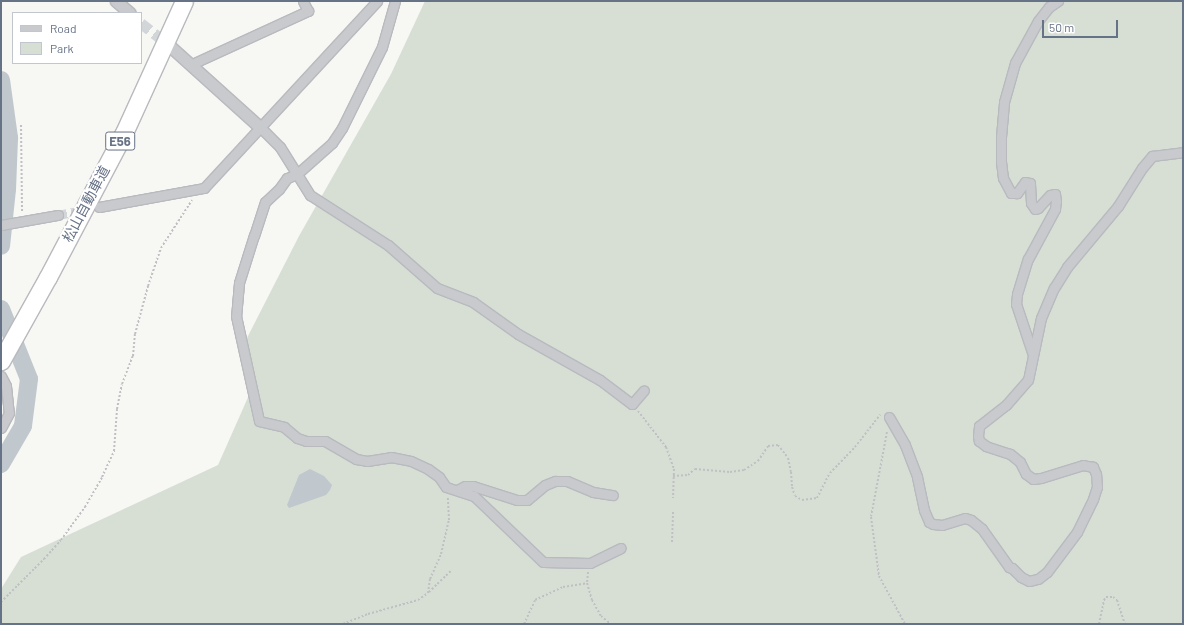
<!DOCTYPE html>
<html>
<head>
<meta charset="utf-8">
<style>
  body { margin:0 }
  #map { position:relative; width:1184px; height:625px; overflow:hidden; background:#f7f7f4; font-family:Barlow,"Noto Sans JP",sans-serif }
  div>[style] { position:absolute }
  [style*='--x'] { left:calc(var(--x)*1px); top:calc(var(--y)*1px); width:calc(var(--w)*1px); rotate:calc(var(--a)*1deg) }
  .green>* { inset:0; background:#d7dfd5 }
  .water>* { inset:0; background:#c0c7cd }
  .river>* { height:18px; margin:-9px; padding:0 9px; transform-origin:9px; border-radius:9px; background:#c0c7cd }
  .minor-tunnel>* { height:9px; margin-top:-4.5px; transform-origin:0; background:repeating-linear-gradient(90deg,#d3d6d8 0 9px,transparent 0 13.5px) }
  .tertiary-tunnel>* { height:11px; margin-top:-5.5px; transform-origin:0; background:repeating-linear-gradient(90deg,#d3d6d8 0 11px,transparent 0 16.5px) }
  .path>* { height:2px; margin-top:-1px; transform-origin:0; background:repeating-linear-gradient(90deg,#bfc0c3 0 2px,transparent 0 4px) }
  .roads { filter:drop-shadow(1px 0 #b8babe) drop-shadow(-1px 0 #b8babe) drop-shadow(0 1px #b8babe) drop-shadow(0 -1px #b8babe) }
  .minor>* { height:9px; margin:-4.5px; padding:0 4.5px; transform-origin:4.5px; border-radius:4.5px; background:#c8cace }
  .tertiary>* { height:11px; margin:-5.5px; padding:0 5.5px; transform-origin:5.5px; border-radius:5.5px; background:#c8cace }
  .motorway>* { height:17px; margin:-8.5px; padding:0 8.5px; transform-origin:8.5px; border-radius:8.5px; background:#fff }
  span { translate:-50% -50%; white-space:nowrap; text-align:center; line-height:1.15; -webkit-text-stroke:4px #fff; paint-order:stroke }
  .shield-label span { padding:1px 3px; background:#fff; border:1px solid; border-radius:3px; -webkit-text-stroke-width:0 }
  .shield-label { font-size:13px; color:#667286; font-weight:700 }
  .street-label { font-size:14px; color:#667286 }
  .frame { position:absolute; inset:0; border:2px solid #667286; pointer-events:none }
  .legend { position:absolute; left:12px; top:12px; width:130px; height:52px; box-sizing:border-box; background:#fff; border:1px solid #c2c7cf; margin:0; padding:5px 7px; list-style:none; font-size:12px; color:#667286 }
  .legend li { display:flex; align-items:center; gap:8px; height:20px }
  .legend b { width:20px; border:1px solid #c2c7cf }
  .scale { position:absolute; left:1042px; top:20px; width:76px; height:18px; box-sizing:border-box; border:2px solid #667286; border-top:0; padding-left:5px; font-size:12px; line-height:14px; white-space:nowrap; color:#667286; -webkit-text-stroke:3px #fff; paint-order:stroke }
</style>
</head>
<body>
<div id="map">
  <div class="green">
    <div style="clip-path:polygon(425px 1px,1183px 1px,1183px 624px,1px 624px,1px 589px,21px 557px,218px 465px,253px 386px,247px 338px,299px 236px,391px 74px)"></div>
  </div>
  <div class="water">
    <div style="clip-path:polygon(310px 469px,324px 476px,332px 485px,330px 490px,326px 495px,289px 508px,287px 505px,299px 475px)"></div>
  </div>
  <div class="river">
    <div style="--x:1;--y:80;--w:59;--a:82.1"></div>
    <div style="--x:9;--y:138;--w:51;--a:92.2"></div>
    <div style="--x:7;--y:189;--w:57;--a:96"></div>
    <div style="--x:1;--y:309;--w:75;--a:68.2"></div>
    <div style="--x:29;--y:379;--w:47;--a:97.3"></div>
    <div style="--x:23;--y:426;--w:44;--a:120.1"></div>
  </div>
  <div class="minor-tunnel">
    <div style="--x:58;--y:215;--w:26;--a:-11"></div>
  </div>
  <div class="tertiary-tunnel">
    <div style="--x:141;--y:23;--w:37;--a:38"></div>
  </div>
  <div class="path">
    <div style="--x:21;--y:125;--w:88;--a:89.3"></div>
    <div style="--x:638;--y:411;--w:46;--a:52.1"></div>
    <div style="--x:666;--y:447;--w:23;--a:70"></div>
    <div style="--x:674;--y:469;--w:29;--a:92"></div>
    <div style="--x:887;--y:432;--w:86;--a:100.7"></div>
    <div style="--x:871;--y:517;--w:60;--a:82.3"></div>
    <div style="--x:879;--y:576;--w:55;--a:61.6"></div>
    <div style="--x:673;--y:476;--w:15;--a:-4"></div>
    <div style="--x:688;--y:475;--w:9;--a:-41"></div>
    <div style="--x:695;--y:469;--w:35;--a:5"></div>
    <div style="--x:730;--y:472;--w:14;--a:-8"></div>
    <div style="--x:744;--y:470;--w:17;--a:-33"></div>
    <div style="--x:758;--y:461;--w:18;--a:-56"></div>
    <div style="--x:768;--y:446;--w:10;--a:-6"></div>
    <div style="--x:778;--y:445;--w:16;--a:52"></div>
    <div style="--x:788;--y:458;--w:14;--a:78"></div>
    <div style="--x:791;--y:472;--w:15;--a:86"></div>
    <div style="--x:792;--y:487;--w:9;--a:72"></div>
    <div style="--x:795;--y:496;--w:8;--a:30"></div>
    <div style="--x:802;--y:500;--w:15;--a:-8"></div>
    <div style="--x:817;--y:498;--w:28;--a:-63"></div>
    <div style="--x:830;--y:473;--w:36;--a:-46"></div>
    <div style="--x:855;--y:447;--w:41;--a:-52"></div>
    <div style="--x:672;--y:542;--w:32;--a:-88"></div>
    <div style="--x:588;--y:572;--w:11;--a:95"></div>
    <div style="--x:587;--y:583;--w:18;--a:74"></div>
    <div style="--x:592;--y:600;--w:18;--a:61"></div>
    <div style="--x:601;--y:616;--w:13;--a:39"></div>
    <div style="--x:429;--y:592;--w:32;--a:-44"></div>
    <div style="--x:1;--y:602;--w:61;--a:-45"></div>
    <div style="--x:44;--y:559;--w:25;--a:-48"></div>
    <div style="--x:61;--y:540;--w:41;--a:-54"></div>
    <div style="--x:85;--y:507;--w:34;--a:-60"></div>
    <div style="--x:102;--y:477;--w:29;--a:-65"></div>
    <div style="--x:114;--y:451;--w:42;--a:-85.9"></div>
    <div style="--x:117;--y:409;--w:25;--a:-79"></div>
    <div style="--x:122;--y:384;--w:30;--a:-69"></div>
    <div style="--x:133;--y:356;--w:22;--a:-85"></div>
    <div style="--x:135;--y:334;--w:50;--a:-74.8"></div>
    <div style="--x:148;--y:286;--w:40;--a:-71.1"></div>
    <div style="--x:161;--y:248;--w:57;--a:-57.1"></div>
    <div style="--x:343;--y:624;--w:27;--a:-22"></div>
    <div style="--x:368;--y:614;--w:52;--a:-15.6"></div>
    <div style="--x:418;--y:600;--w:12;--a:-35"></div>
    <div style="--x:428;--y:593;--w:14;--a:-82"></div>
    <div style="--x:430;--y:579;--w:27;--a:-66"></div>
    <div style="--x:441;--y:554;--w:35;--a:-77"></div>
    <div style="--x:449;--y:520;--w:22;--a:-93"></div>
    <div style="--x:524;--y:624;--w:26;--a:-65"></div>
    <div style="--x:535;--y:600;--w:31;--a:-25"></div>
    <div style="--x:563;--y:587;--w:24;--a:-9"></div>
    <div style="--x:1099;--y:624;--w:25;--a:-78"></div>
    <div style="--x:1104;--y:600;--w:4;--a:-56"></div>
    <div style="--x:1106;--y:597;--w:7;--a:0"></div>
    <div style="--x:1113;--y:597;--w:5;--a:37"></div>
    <div style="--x:1117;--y:600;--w:25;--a:72"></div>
    <div style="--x:1182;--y:624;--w:1;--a:-45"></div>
  </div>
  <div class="roads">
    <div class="minor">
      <div style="--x:395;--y:1;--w:48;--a:105.8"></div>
      <div style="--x:382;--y:47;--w:90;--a:116.3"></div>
      <div style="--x:342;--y:128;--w:18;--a:124"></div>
      <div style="--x:332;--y:143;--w:47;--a:138.5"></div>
      <div style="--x:297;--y:174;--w:11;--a:158"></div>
      <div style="--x:287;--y:178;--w:14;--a:126"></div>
      <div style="--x:279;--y:189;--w:19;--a:137"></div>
      <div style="--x:265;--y:202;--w:35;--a:108"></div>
      <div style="--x:254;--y:235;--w:50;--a:107.4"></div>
      <div style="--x:239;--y:283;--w:33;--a:95"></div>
      <div style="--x:236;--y:316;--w:107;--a:77.6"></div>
      <div style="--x:259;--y:421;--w:26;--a:13"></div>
      <div style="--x:284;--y:427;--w:17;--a:40"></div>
      <div style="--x:297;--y:438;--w:9;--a:18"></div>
      <div style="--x:306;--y:441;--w:19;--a:0"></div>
      <div style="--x:325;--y:441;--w:36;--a:30"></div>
      <div style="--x:356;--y:459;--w:11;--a:10"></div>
      <div style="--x:367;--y:461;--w:24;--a:-9"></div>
      <div style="--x:391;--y:457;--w:20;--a:11"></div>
      <div style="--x:411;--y:461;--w:19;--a:25"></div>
      <div style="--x:428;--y:469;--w:14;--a:36"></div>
      <div style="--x:439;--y:477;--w:12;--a:55"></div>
      <div style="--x:446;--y:487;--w:29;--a:18"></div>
      <div style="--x:474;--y:496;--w:95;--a:43.7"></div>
      <div style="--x:543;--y:562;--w:47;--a:1.2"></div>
      <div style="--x:590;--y:563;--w:34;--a:-26"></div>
      <div style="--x:192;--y:64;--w:128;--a:-24.6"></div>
      <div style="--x:308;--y:11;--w:11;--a:-117"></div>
      <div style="--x:261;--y:128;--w:27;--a:45"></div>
      <div style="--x:280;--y:147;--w:57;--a:58"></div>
      <div style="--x:310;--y:195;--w:93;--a:32.7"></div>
      <div style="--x:388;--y:245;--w:65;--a:41.3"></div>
      <div style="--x:437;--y:288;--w:39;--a:21"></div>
      <div style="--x:473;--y:302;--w:55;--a:35.4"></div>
      <div style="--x:518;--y:334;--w:94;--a:29.3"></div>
      <div style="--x:600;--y:380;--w:40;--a:37"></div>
      <div style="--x:632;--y:404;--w:18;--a:-49"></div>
      <div style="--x:99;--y:207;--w:107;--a:-10.3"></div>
      <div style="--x:204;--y:188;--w:255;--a:-47.2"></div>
      <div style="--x:1;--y:225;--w:58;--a:-10"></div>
      <div style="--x:1033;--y:355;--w:54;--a:-108.4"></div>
      <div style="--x:1016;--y:304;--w:10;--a:-84"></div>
      <div style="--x:1017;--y:294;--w:37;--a:-73"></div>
      <div style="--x:1028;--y:259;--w:57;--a:-61.6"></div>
      <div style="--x:1055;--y:209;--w:8;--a:-83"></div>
      <div style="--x:1056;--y:201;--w:7;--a:-98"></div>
      <div style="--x:1055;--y:194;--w:5;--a:169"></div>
      <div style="--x:1050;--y:195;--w:18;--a:133"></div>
      <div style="--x:1038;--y:208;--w:3;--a:162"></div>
      <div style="--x:1035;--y:209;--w:7;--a:-124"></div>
      <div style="--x:1031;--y:203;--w:20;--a:-93"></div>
      <div style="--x:1030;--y:183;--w:5;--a:-169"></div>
      <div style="--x:1025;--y:182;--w:14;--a:126"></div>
      <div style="--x:1017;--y:193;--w:6;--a:180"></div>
      <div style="--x:1011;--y:193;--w:17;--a:-118"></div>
      <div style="--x:1003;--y:178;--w:16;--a:-97"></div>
      <div style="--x:1001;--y:162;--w:25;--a:-90"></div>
      <div style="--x:1001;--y:137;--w:35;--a:-85"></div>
      <div style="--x:1004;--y:102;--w:41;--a:-74.2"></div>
      <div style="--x:1015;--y:63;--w:48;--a:-61.3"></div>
      <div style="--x:1038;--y:21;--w:18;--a:-52"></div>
      <div style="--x:1049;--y:7;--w:11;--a:-34"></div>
      <div style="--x:1;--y:376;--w:11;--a:63"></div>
      <div style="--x:6;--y:386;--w:27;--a:84"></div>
      <div style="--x:9;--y:413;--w:17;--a:118"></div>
      <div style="--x:889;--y:417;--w:32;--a:60"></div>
      <div style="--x:905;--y:445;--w:34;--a:69"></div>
      <div style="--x:917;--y:477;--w:34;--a:78"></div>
      <div style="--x:924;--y:510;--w:13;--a:67"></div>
      <div style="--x:929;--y:522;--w:4;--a:27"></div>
      <div style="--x:933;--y:524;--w:9;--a:6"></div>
      <div style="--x:942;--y:525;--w:24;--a:-17"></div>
      <div style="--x:965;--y:518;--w:6;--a:18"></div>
      <div style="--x:971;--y:520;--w:14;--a:39"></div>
      <div style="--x:982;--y:529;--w:47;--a:54.6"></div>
      <div style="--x:1009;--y:567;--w:3;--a:18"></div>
      <div style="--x:1012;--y:568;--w:13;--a:45"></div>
      <div style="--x:1021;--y:577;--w:9;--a:27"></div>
      <div style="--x:1029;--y:581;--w:9;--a:-13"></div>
      <div style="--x:1038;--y:579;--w:11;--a:-38"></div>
      <div style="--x:1047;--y:572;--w:50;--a:-53.1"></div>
      <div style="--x:1077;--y:532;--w:37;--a:-64"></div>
      <div style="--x:1093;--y:499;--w:13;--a:-72"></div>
      <div style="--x:1097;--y:487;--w:13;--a:-94"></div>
      <div style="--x:1096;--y:474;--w:8;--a:-113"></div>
      <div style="--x:1093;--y:467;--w:10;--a:-169"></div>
      <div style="--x:1083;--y:465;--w:44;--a:162.8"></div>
      <div style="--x:1041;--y:478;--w:8;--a:173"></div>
      <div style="--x:1033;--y:479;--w:9;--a:-144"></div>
      <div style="--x:1026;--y:474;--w:13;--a:-117"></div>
      <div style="--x:1020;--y:462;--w:13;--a:-141"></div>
      <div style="--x:1010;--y:454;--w:25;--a:-162"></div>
      <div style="--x:986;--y:446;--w:9;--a:-144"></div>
      <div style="--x:979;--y:441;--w:5;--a:-101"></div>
      <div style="--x:978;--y:436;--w:10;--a:-84"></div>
      <div style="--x:979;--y:426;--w:34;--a:-38"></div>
      <div style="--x:1006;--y:405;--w:33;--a:-49"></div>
      <div style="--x:1028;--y:380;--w:63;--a:-78.2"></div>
      <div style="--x:1041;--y:318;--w:33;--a:-67"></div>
      <div style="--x:1054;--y:288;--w:25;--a:-58"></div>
      <div style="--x:1067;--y:267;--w:80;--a:-50.1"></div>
      <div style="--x:1118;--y:206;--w:45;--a:-57.7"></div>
      <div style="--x:1142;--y:168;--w:16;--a:-50"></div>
      <div style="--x:1152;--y:156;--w:31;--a:-7"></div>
      <div style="--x:457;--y:490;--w:9;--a:-27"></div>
      <div style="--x:465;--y:486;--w:8;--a:0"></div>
      <div style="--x:473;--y:486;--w:46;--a:17.7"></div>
      <div style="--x:517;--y:500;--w:10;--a:0"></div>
      <div style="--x:527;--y:500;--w:23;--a:-40"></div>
      <div style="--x:545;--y:485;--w:11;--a:-22"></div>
      <div style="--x:555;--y:481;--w:12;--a:0"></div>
      <div style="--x:567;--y:481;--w:28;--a:23"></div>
      <div style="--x:593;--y:492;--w:20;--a:9"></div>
    </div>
    <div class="tertiary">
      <div style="--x:116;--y:1;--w:18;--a:41"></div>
      <div style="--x:172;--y:48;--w:120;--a:42"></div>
    </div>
    <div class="motorway">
      <div style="--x:1;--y:361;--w:96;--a:-60.8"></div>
      <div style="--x:48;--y:277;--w:161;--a:-62.2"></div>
      <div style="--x:123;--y:135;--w:147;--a:-65.5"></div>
    </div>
  </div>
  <div class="shield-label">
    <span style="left:120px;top:141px">E56</span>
  </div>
  <div class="street-label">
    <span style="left:86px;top:204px;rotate:-62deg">松山自動車道</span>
  </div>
  <div class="frame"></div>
  <ul class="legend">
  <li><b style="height:5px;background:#c8cace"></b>Road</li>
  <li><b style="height:11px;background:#d7dfd5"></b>Park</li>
  </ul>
  <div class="scale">50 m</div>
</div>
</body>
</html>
